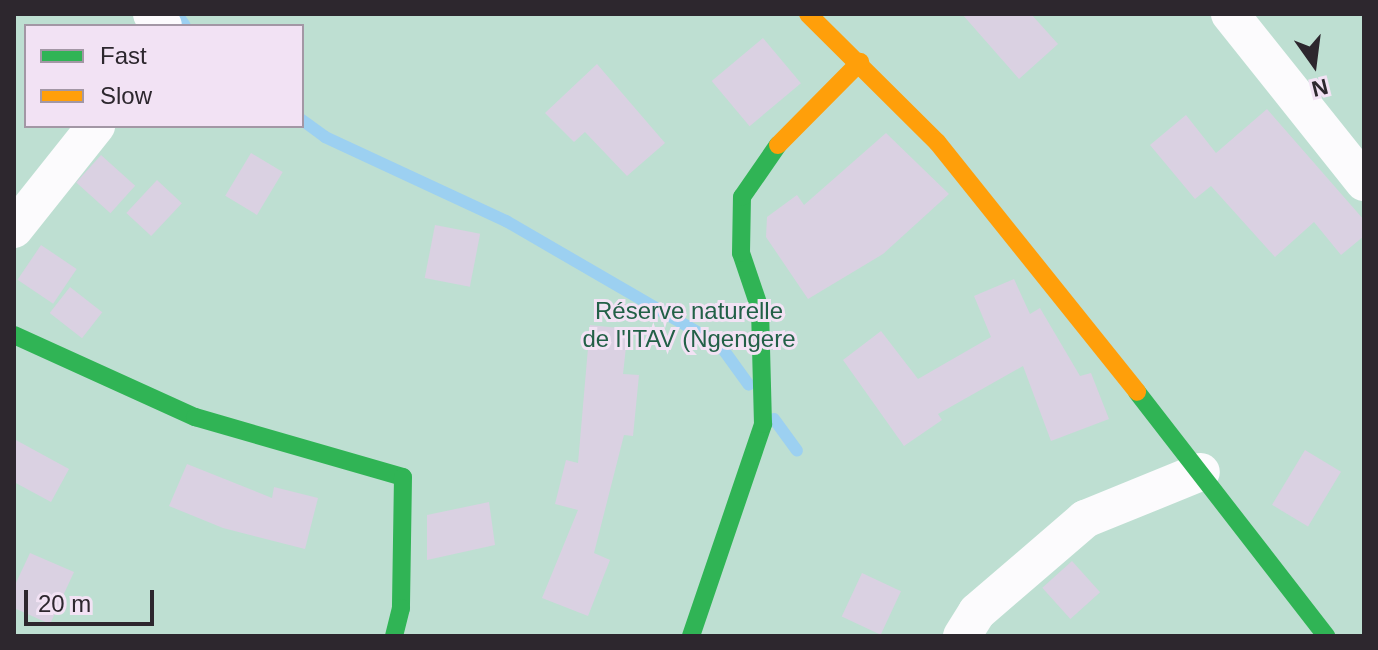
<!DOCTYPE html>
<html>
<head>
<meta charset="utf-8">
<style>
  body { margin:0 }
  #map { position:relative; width:1378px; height:650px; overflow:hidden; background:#eee6f0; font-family:Helvetica,sans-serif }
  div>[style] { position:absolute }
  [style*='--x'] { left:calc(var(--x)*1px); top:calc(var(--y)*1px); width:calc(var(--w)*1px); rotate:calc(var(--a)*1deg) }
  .green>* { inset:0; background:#bedfd2 }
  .stream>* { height:12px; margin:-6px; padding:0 6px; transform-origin:6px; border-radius:6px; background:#9cd0f1 }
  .building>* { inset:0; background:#dad1e2; transform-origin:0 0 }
  .street>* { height:38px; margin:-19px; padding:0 19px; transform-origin:19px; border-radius:19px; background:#fcfbfd }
  .fast>* { height:18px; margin:-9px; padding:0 9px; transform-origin:9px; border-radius:9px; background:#30b455 }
  .slow>* { height:18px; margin:-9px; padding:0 9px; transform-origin:9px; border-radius:9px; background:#ff9f0a }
  span { translate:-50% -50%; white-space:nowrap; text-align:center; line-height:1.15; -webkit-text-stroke:6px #f2e2f4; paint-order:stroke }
  .park-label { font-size:24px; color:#226047 }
  .frame { position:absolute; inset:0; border:16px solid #2d272e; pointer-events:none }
  .legend { position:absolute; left:24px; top:24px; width:280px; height:104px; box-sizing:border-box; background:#f2e2f4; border:2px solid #a397a5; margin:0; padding:10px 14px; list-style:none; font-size:24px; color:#2d272e }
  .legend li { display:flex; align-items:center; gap:16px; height:40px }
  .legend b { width:40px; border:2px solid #a397a5 }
  .north { position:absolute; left:1274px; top:24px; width:80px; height:80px; -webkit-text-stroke:6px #f2e2f4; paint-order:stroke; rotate:166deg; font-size:22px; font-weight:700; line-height:32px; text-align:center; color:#2d272e }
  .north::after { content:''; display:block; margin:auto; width:28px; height:36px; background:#2d272e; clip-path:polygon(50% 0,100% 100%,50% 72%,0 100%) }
  .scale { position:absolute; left:24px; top:590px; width:130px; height:36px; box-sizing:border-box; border:4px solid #2d272e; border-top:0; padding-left:10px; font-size:24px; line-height:28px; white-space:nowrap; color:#2d272e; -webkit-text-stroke:6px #f2e2f4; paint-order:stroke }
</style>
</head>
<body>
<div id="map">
  <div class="green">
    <div style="clip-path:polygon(evenodd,14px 14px,1364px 14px,1364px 636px,14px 636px,14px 14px,26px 26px,302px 26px,302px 126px,26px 126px,26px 26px)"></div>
  </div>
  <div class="stream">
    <div style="--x:177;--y:14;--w:14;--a:56"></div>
    <div style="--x:302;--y:120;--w:29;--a:36"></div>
    <div style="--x:325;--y:137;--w:200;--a:24.9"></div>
    <div style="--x:506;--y:221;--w:247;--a:30.1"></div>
    <div style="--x:720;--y:345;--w:49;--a:54.1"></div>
    <div style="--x:774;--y:419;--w:39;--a:54"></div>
  </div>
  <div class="building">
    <div style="clip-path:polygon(962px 14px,1031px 14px,1058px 44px,1019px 79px)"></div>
    <div style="left:763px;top:38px;width:59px;height:67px;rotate:50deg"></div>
    <div style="clip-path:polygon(597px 64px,665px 143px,627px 176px,585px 132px,574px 142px,545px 113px)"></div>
    <div style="clip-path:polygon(1267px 109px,1364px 220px,1364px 236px,1341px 255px,1314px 222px,1275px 257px,1211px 186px,1195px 199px,1150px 145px,1186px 115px,1216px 153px)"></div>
    <div style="clip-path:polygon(886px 133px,949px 194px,883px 254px,808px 299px,766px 237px,767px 217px,797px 195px,804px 205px)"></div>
    <div style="left:251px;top:153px;width:37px;height:50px;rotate:31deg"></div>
    <div style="left:101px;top:155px;width:46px;height:37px;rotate:42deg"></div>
    <div style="left:157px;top:180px;width:34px;height:45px;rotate:43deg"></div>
    <div style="left:435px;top:225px;width:46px;height:54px;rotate:11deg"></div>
    <div style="left:41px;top:245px;width:43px;height:42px;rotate:34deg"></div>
    <div style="clip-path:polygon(1014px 279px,1030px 314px,1040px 308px,1080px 376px,1091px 373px,1109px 419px,1051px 441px,1023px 366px,938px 414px,942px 420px,904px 446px,843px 360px,881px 331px,918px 379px,991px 337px,974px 296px)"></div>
    <div style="left:70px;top:287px;width:41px;height:33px;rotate:38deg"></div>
    <div style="clip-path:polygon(590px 325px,628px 329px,623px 374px,639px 375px,633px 436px,624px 435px,594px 553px,610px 560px,588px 616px,542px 598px,578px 510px,555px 504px,566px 460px,578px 463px)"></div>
    <div style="clip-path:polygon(14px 439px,69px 469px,51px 502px,14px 482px)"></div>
    <div style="left:1305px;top:450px;width:42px;height:64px;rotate:31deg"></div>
    <div style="clip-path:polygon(187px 464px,272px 498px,274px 487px,318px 498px,305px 549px,223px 528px,169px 506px)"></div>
    <div style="clip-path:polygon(489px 502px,495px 545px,427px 560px,427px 515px)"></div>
    <div style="clip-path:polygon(30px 553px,74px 572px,50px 624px,14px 608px,14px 587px)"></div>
    <div style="left:1072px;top:561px;width:42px;height:40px;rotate:48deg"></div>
    <div style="left:862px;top:573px;width:43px;height:48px;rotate:25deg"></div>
  </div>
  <div class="street">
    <div style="--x:152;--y:14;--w:16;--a:47"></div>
    <div style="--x:1230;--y:14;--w:215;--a:51.4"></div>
    <div style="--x:14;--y:229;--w:132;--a:-51.5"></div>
    <div style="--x:962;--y:636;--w:28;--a:-58"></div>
    <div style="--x:977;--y:612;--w:143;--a:-40.7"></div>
    <div style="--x:1085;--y:519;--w:125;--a:-22.1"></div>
  </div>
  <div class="fast">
    <div style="--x:14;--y:335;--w:199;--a:24.4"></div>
    <div style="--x:195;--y:417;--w:216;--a:16.1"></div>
    <div style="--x:403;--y:477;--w:131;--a:90.9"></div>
    <div style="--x:401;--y:608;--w:29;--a:104"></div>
    <div style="--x:1137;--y:392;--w:309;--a:52.2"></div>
    <div style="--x:691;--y:636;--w:224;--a:-71.2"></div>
    <div style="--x:763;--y:424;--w:115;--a:-91.5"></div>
    <div style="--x:760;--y:309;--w:59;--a:-108.7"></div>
    <div style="--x:741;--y:253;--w:56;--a:-89"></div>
    <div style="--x:742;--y:197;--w:63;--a:-55.3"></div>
  </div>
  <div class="slow">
    <div style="--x:808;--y:14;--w:182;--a:44.8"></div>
    <div style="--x:937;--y:142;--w:320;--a:51.3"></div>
    <div style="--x:778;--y:145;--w:117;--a:-45.3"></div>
  </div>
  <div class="park-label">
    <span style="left:689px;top:325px">Réserve naturelle<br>de l'ITAV (Ngengere</span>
  </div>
  <div class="frame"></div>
  <ul class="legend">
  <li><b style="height:10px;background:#30b455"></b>Fast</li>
  <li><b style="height:10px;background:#ff9f0a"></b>Slow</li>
  </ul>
  <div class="north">N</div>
  <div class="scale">20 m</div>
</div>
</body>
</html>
